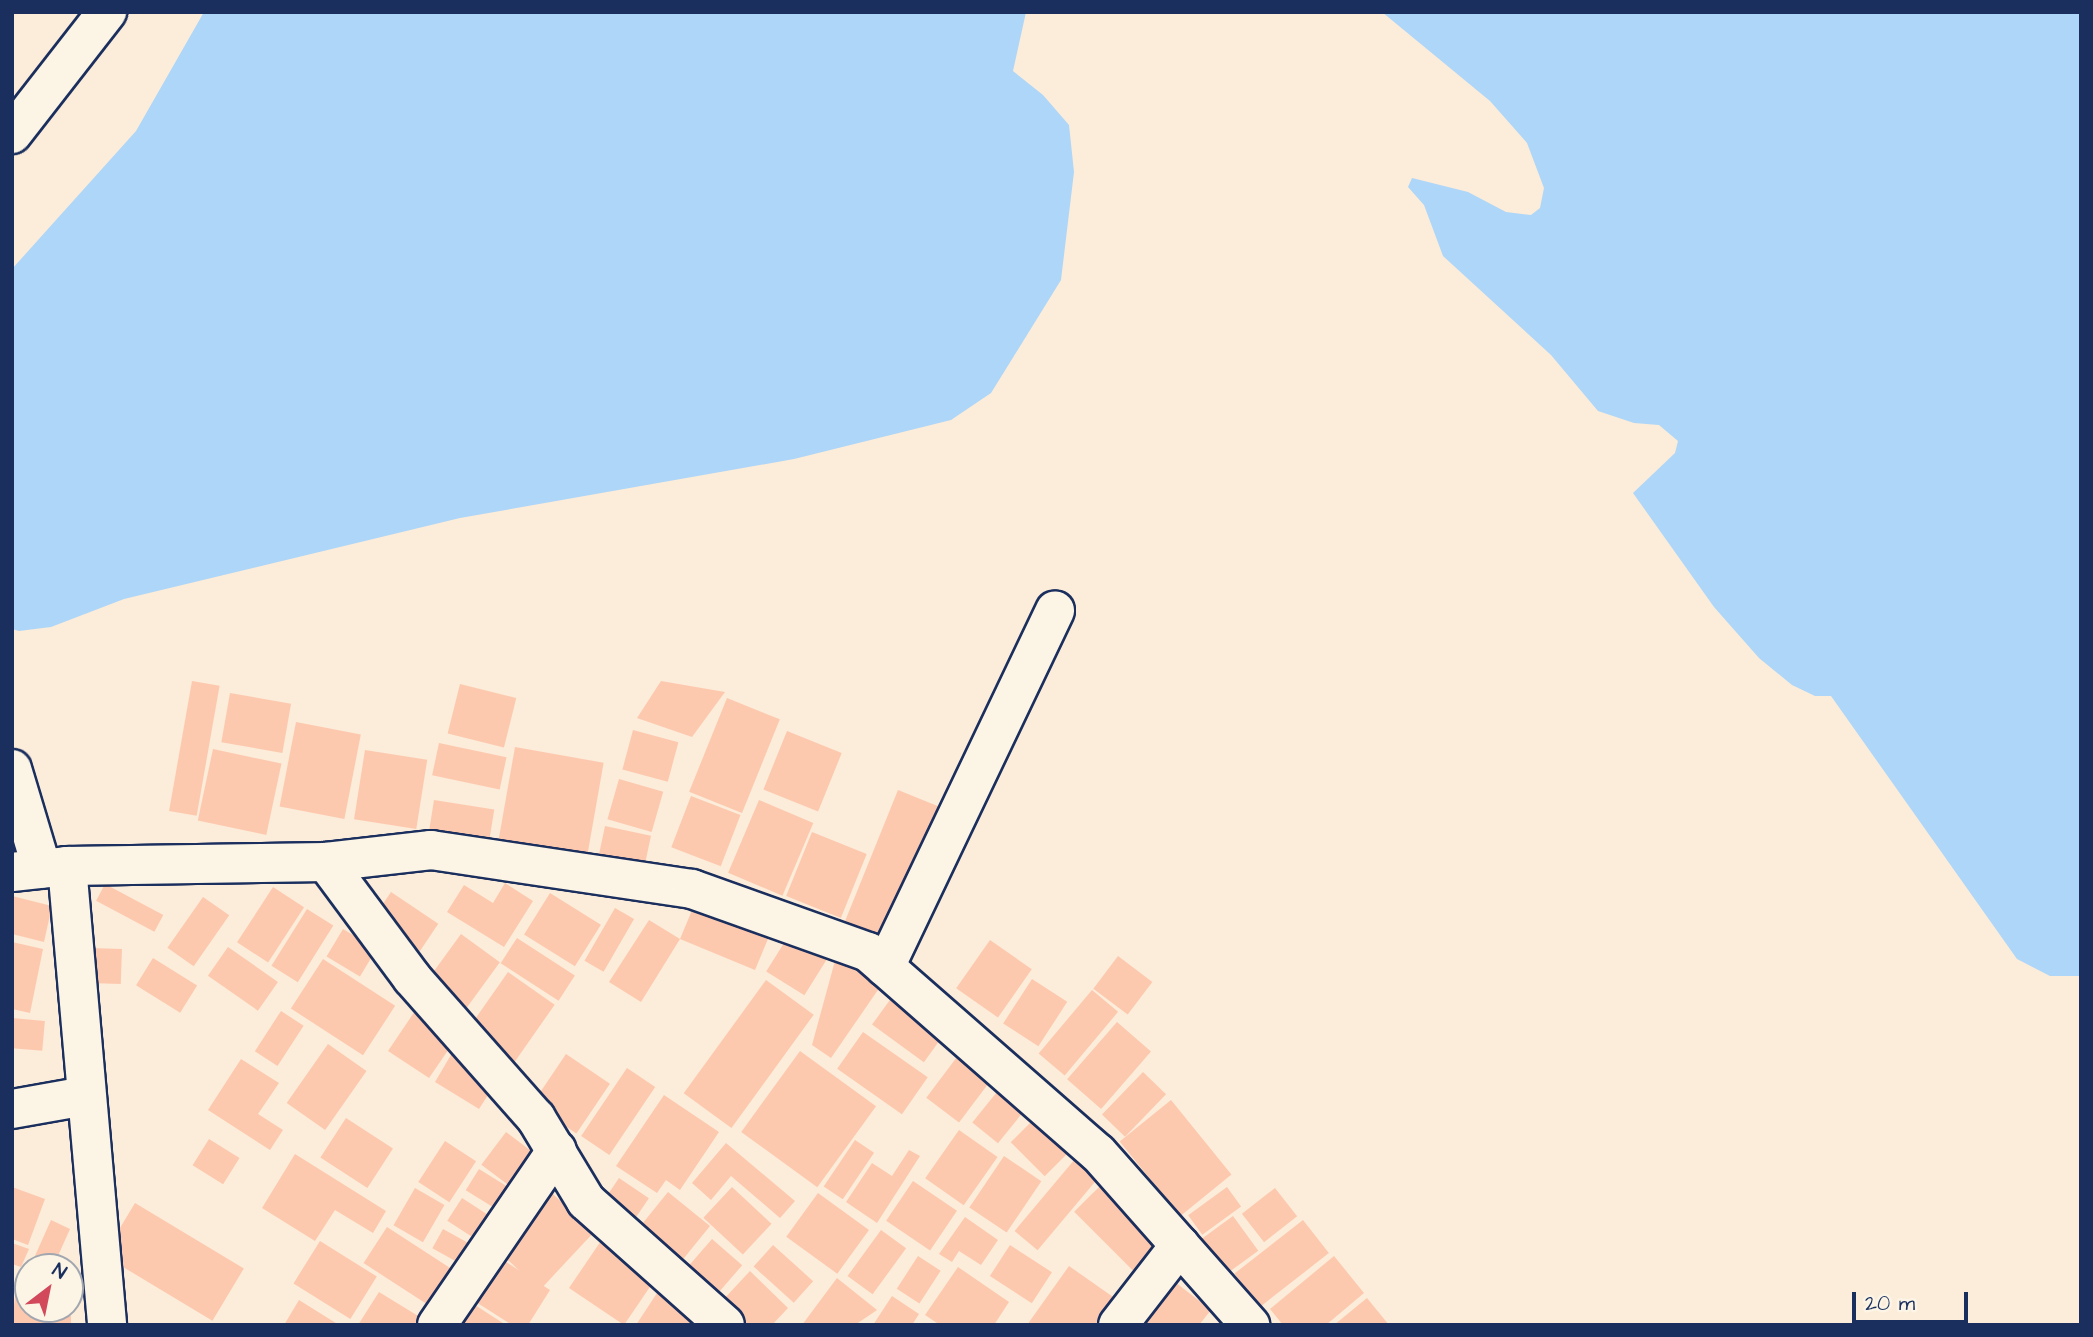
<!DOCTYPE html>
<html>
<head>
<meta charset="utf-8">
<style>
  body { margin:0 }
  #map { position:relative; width:2093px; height:1337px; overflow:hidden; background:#fcecda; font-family:"Architects Daughter",sans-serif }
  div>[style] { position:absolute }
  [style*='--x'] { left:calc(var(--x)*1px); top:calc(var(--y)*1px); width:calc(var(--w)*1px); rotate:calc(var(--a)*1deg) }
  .water>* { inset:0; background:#add6f8 }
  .building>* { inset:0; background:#fdc9ae; transform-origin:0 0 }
  .roads { filter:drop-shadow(2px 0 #1b2f5e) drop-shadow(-2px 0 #1b2f5e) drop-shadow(0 2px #1b2f5e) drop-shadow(0 -2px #1b2f5e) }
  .street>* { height:38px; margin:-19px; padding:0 19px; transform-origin:19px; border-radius:19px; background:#fcf5e5 }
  span { translate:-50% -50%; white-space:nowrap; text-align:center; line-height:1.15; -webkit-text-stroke:5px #fcf5e5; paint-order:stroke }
  .frame { position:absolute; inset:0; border:14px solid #1b2f5e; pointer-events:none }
  .north { position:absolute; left:14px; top:1253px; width:70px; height:70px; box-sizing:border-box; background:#fcf5e5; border:2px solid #a2a6af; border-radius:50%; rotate:32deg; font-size:19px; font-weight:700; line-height:28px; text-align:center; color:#1b2f5e }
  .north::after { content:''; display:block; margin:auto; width:24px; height:32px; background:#d1495b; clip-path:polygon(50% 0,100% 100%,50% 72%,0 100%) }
  .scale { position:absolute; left:1852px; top:1292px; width:116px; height:32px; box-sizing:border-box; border:4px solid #1b2f5e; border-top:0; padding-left:9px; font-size:21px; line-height:24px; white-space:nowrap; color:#1b2f5e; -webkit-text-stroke:5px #fcf5e5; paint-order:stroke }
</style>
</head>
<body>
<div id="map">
  <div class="water">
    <div style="clip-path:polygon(204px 12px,1026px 12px,1013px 71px,1043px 95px,1069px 125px,1074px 172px,1061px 280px,991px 393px,951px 420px,794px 459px,460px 518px,124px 599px,51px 627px,19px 631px,12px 629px,12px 269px,136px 131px)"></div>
    <div style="clip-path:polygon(1382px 12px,2081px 12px,2081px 976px,2050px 976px,2017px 959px,1831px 696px,1815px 696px,1792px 685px,1759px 658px,1714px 607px,1633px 493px,1675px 453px,1678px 441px,1659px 425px,1634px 423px,1598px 411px,1551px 355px,1443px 256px,1424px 205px,1408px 187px,1412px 178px,1468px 192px,1506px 212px,1531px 215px,1540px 208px,1544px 188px,1527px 143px,1490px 101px)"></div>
  </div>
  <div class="building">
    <div style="left:192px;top:681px;width:28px;height:132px;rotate:10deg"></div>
    <div style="clip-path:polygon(661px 681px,725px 692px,692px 737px,637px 718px)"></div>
    <div style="left:460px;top:684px;width:58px;height:51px;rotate:14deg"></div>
    <div style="left:230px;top:693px;width:62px;height:50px;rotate:10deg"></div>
    <div style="left:727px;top:698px;width:57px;height:101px;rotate:22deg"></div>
    <div style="left:296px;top:722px;width:66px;height:86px;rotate:11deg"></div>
    <div style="left:633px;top:730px;width:47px;height:41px;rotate:15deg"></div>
    <div style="left:787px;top:731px;width:59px;height:63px;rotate:22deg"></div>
    <div style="left:439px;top:743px;width:69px;height:33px;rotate:12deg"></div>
    <div style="left:515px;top:747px;width:90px;height:98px;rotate:10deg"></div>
    <div style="left:213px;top:749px;width:70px;height:73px;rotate:12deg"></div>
    <div style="left:365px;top:750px;width:63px;height:70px;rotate:9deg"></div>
    <div style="left:619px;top:779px;width:46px;height:42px;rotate:16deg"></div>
    <div style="left:898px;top:790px;width:46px;height:142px;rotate:22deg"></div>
    <div style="left:691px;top:796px;width:53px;height:55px;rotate:21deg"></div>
    <div style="left:434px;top:800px;width:61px;height:37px;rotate:9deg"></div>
    <div style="left:759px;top:800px;width:59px;height:79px;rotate:23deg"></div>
    <div style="left:605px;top:826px;width:47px;height:39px;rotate:12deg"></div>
    <div style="left:812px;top:832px;width:59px;height:69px;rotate:22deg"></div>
    <div style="clip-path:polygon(505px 883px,533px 901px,504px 947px,447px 912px,464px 885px,493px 903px)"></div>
    <div style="left:105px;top:884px;width:66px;height:19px;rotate:28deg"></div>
    <div style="left:273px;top:887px;width:37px;height:66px;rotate:33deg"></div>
    <div style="left:391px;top:892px;width:57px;height:33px;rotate:34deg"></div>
    <div style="left:550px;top:893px;width:60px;height:49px;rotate:32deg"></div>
    <div style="clip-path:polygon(12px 896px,52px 906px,44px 942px,12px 934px)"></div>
    <div style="left:203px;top:897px;width:32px;height:62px;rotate:35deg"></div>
    <div style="clip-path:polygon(695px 903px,770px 934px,755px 970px,680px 939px,641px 1002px,609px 982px,649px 920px,680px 939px)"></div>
    <div style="left:615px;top:908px;width:22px;height:61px;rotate:30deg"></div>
    <div style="left:307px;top:909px;width:31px;height:67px;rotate:32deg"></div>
    <div style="left:343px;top:929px;width:39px;height:32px;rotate:31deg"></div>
    <div style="left:461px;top:934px;width:48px;height:56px;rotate:36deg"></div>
    <div style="left:789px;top:935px;width:45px;height:43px;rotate:32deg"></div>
    <div style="left:517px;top:938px;width:69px;height:30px;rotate:33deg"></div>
    <div style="left:990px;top:940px;width:51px;height:59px;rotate:35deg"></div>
    <div style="clip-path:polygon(12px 942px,43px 949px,30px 1013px,12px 1009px)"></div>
    <div style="left:228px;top:947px;width:61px;height:35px;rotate:35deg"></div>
    <div style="left:91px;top:948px;width:31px;height:35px;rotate:2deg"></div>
    <div style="left:1118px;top:956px;width:43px;height:41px;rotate:37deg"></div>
    <div style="clip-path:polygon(836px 957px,880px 987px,831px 1058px,812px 1045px)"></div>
    <div style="left:153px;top:958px;width:52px;height:32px;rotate:32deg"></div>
    <div style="left:323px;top:959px;width:86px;height:59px;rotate:33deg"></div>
    <div style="left:508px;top:972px;width:57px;height:73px;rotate:35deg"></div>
    <div style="left:1032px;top:979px;width:42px;height:53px;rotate:33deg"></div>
    <div style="left:766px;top:980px;width:59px;height:140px;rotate:36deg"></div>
    <div style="left:1092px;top:990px;width:34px;height:83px;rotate:40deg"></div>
    <div style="left:895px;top:993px;width:64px;height:39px;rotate:36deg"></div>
    <div style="clip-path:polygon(419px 1005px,451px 1046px,429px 1078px,388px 1051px)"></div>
    <div style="left:281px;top:1011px;width:27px;height:48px;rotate:33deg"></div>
    <div style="left:12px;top:1018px;width:33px;height:30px;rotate:5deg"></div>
    <div style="left:1117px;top:1022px;width:45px;height:76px;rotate:41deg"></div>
    <div style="left:863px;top:1032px;width:79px;height:45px;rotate:35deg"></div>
    <div style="left:328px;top:1044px;width:47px;height:72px;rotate:35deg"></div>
    <div style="clip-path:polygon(455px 1048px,488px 1095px,479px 1109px,435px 1082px)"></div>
    <div style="left:963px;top:1049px;width:41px;height:61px;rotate:37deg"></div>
    <div style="left:800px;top:1051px;width:94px;height:100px;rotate:36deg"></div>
    <div style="left:566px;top:1054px;width:53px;height:60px;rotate:34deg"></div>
    <div style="clip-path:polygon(241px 1059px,279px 1083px,258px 1114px,283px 1130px,270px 1150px,208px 1110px)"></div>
    <div style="left:627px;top:1068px;width:34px;height:82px;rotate:34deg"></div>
    <div style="left:1143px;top:1072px;width:32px;height:59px;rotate:44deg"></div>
    <div style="left:1005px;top:1082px;width:33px;height:52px;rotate:39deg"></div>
    <div style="clip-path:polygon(664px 1095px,719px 1132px,680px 1190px,666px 1180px,657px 1193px,616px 1166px)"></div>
    <div style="left:1171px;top:1100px;width:96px;height:66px;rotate:51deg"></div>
    <div style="left:1039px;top:1114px;width:48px;height:40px;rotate:45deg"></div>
    <div style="left:346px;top:1118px;width:56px;height:47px;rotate:33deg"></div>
    <div style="left:959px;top:1130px;width:47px;height:59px;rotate:35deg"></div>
    <div style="left:506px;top:1132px;width:39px;height:41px;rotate:37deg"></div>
    <div style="left:209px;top:1139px;width:36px;height:31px;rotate:32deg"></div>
    <div style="left:855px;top:1140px;width:23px;height:56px;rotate:34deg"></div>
    <div style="left:445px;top:1141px;width:37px;height:49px;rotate:33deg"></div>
    <div style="clip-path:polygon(726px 1143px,795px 1201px,780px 1218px,731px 1176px,711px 1200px,692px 1183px)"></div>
    <div style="clip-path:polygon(909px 1150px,920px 1156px,877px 1223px,846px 1202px,872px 1163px,892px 1176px)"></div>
    <div style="clip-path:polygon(295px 1154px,386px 1211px,373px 1233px,335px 1210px,315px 1241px,262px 1208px)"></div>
    <div style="left:1004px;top:1156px;width:45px;height:62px;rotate:34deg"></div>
    <div style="left:1075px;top:1159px;width:30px;height:94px;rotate:40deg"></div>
    <div style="left:479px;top:1169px;width:39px;height:25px;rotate:32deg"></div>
    <div style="left:619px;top:1178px;width:36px;height:32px;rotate:34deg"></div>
    <div style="left:1106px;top:1180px;width:83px;height:45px;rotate:45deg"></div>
    <div style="left:539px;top:1181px;width:75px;height:79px;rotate:43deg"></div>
    <div style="left:913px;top:1181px;width:53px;height:48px;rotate:34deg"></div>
    <div style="clip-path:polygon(12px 1187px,45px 1199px,28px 1245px,12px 1239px)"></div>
    <div style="left:732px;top:1187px;width:54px;height:42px;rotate:43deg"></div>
    <div style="left:1227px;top:1187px;width:24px;height:48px;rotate:54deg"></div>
    <div style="left:415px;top:1188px;width:34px;height:43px;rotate:30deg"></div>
    <div style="left:1275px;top:1188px;width:36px;height:42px;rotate:52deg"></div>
    <div style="left:668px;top:1192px;width:54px;height:46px;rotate:39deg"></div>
    <div style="left:818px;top:1193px;width:63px;height:54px;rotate:36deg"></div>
    <div style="left:462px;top:1198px;width:40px;height:27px;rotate:33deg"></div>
    <div style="left:135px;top:1203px;width:127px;height:61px;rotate:31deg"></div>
    <div style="left:1233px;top:1216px;width:43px;height:39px;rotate:54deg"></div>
    <div style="clip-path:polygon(965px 1217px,998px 1240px,981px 1265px,959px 1251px,952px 1262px,939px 1254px)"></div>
    <div style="clip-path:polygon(51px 1220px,70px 1229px,53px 1267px,30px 1267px)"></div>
    <div style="left:1303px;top:1220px;width:42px;height:87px;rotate:52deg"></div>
    <div style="left:387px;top:1227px;width:84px;height:43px;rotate:33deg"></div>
    <div style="left:443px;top:1229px;width:46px;height:22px;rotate:29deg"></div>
    <div style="left:881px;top:1230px;width:31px;height:57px;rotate:36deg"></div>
    <div style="clip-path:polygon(607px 1232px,656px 1278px,624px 1325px,569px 1288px)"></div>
    <div style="left:712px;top:1239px;width:40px;height:36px;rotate:41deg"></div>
    <div style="left:320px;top:1241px;width:67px;height:50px;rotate:32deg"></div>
    <div style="clip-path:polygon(12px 1243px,29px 1249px,21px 1267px,12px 1264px)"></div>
    <div style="left:773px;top:1245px;width:54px;height:29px;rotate:42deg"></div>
    <div style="left:1010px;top:1245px;width:50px;height:37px;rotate:33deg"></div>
    <div style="clip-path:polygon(492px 1253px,550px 1290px,528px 1325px,512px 1325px,465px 1295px)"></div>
    <div style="left:918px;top:1256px;width:27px;height:39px;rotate:33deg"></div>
    <div style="clip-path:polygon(1334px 1256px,1364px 1293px,1326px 1325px,1283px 1325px,1270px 1309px)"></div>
    <div style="clip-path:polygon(1069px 1266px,1116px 1299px,1097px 1325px,1027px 1325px)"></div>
    <div style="clip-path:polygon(958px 1267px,1009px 1302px,994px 1325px,940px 1325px,925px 1315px)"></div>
    <div style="clip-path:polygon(750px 1271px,788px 1308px,772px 1325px,748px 1325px,722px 1301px)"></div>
    <div style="clip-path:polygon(837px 1278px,877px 1310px,855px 1325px,802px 1325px)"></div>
    <div style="clip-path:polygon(1175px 1282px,1211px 1310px,1199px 1325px,1142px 1325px)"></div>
    <div style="clip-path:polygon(16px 1287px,28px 1293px,28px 1309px,57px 1309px,71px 1316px,71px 1325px,12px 1325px)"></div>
    <div style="clip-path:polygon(661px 1287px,702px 1325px,636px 1325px)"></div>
    <div style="clip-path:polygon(379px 1292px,428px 1322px,427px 1325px,358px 1325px)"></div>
    <div style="clip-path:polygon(892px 1296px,919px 1314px,912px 1325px,873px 1325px)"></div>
    <div style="clip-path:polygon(464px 1298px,506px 1325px,447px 1325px)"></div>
    <div style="clip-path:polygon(1367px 1298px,1389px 1325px,1334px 1325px)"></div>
    <div style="clip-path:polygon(299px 1300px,339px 1325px,284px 1325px)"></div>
  </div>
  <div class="roads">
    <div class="street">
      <div style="--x:12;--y:134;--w:155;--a:-52.1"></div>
      <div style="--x:12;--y:769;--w:104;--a:73.3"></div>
      <div style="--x:326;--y:862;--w:144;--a:53.4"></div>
      <div style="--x:412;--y:978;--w:187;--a:48.5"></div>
      <div style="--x:536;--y:1118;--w:97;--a:58.9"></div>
      <div style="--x:586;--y:1201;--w:186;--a:41.7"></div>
      <div style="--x:67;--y:866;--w:461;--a:85"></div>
      <div style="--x:12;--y:872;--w:55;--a:-6.2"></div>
      <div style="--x:67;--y:866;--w:259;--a:-0.9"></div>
      <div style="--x:326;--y:862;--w:106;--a:-6.5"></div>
      <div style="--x:431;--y:850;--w:264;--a:8.5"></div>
      <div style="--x:692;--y:889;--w:187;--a:19.7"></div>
      <div style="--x:868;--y:952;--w:305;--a:41.2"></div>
      <div style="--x:1098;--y:1153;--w:230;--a:48.5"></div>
      <div style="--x:885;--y:967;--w:395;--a:-64.5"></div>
      <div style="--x:12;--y:1109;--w:74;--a:-10.1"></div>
      <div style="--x:437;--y:1325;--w:212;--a:-55.6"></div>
      <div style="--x:1118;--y:1325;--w:101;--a:-52.2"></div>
    </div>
  </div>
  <div class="frame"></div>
  <div class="north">N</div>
  <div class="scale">20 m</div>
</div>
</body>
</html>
